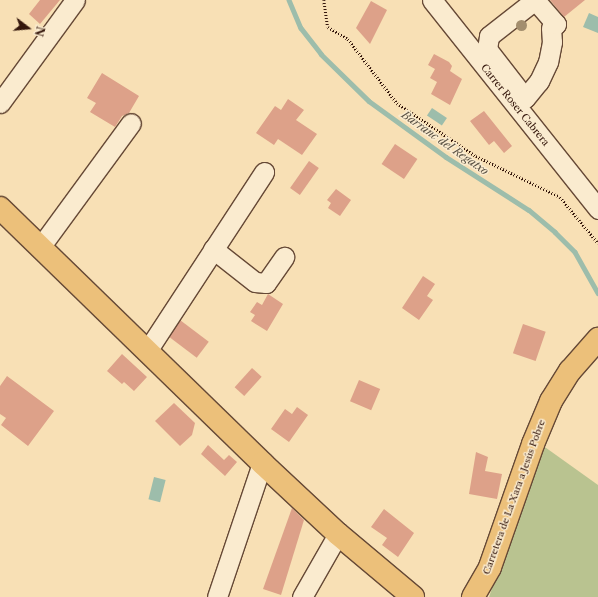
<!DOCTYPE html>
<html>
<head>
<meta charset="utf-8">
<style>
  body { margin:0 }
  #map { position:relative; width:598px; height:597px; overflow:hidden; background:#f8e0b5; font-family:"Libre Caslon Text",serif }
  div>[style] { position:absolute }
  [style*='--x'] { left:calc(var(--x)*1px); top:calc(var(--y)*1px); width:calc(var(--w)*1px); rotate:calc(var(--a)*1deg) }
  .green>* { inset:0; background:#b9c390 }
  .water>* { inset:0; background:#9dbdab; transform-origin:0 0 }
  .stream>* { height:4.5px; margin:-2.25px; padding:0 2.25px; transform-origin:2.25px; border-radius:2.25px; background:#9dbdab }
  .building>* { inset:0; background:#dda189; transform-origin:0 0 }
  .path>* { height:2.5px; margin-top:-1.25px; transform-origin:0; background:repeating-linear-gradient(90deg,#35170c 0 1px,transparent 0 3px) }
  .roads { filter:drop-shadow(1px 0 #664936) drop-shadow(-1px 0 #664936) drop-shadow(0 1px #664936) drop-shadow(0 -1px #664936) }
  .minor>* { height:19px; margin:-9.5px; padding:0 9.5px; transform-origin:9.5px; border-radius:9.5px; background:#faebcf }
  .major>* { height:22px; margin:-11px; padding:0 11px; transform-origin:11px; border-radius:11px; background:#ecc07a }
  .trees>* { width:11px; height:11px; margin:-5.5px; border-radius:50%; background:#a38e6e }
  span { translate:-50% -50%; white-space:nowrap; text-align:center; line-height:1.15; -webkit-text-stroke:3px #faebcf; paint-order:stroke }
  .street-label { font-size:10px; color:#35170c }
  .water-label { font-size:11px; color:#595144; font-style:italic }
  .north { position:absolute; left:8px; top:8px; width:40px; height:40px; -webkit-text-stroke:3px #faebcf; paint-order:stroke; rotate:106deg; font-size:11px; font-weight:700; line-height:16px; text-align:center; color:#35170c }
  .north::after { content:''; display:block; margin:auto; width:14px; height:18px; background:#35170c; clip-path:polygon(50% 0,100% 100%,50% 72%,0 100%) }
</style>
</head>
<body>
<div id="map">
  <div class="green">
    <div style="clip-path:polygon(542px 445px,598px 485px,598px 597px,489px 597px)"></div>
  </div>
  <div class="water">
    <div style="clip-path:polygon(589px 13px,598px 17px,598px 33px,583px 27px)"></div>
    <div style="left:432px;top:108px;width:18px;height:9px;rotate:34deg"></div>
    <div style="left:154px;top:477px;width:12px;height:23px;rotate:14deg"></div>
  </div>
  <div class="stream">
    <div style="--x:289;--y:0;--w:30;--a:67"></div>
    <div style="--x:301;--y:28;--w:33;--a:52"></div>
    <div style="--x:321;--y:54;--w:67;--a:44.4"></div>
    <div style="--x:369;--y:101;--w:95;--a:36"></div>
    <div style="--x:446;--y:157;--w:98;--a:32.6"></div>
    <div style="--x:529;--y:210;--w:34;--a:40"></div>
    <div style="--x:555;--y:232;--w:28;--a:45"></div>
    <div style="--x:575;--y:252;--w:47;--a:60.7"></div>
  </div>
  <div class="building">
    <div style="clip-path:polygon(40px 0,60px 0,40px 24px,29px 14px)"></div>
    <div style="clip-path:polygon(550px 0,585px 0,564px 17px)"></div>
    <div style="clip-path:polygon(371px 1px,387px 10px,370px 44px,356px 28px)"></div>
    <div style="clip-path:polygon(434px 54px,449px 62px,452px 66px,450px 71px,462px 79px,450px 105px,431px 94px,437px 82px,430px 78px,435px 69px,428px 65px)"></div>
    <div style="clip-path:polygon(102px 73px,139px 96px,129px 113px,122px 116px,115px 127px,90px 112px,96px 103px,87px 98px)"></div>
    <div style="clip-path:polygon(288px 99px,304px 110px,296px 120px,317px 134px,302px 155px,278px 139px,274px 145px,256px 133px,275px 106px,281px 110px)"></div>
    <div style="clip-path:polygon(484px 111px,512px 146px,504px 153px,494px 141px,489px 145px,470px 121px)"></div>
    <div style="left:395px;top:144px;width:27px;height:24px;rotate:34deg"></div>
    <div style="left:309px;top:161px;width:12px;height:33px;rotate:35deg"></div>
    <div style="clip-path:polygon(336px 189px,351px 200px,340px 216px,328px 208px,331px 203px,327px 200px)"></div>
    <div style="clip-path:polygon(423px 276px,435px 284px,427px 296px,433px 300px,419px 320px,402px 308px)"></div>
    <div style="clip-path:polygon(268px 294px,283px 304px,267px 331px,251px 321px,255px 315px,250px 312px,257px 302px,262px 305px)"></div>
    <div style="left:180px;top:320px;width:36px;height:20px;rotate:37deg"></div>
    <div style="left:523px;top:324px;width:24px;height:31px;rotate:19deg"></div>
    <div style="clip-path:polygon(122px 354px,147px 377px,134px 391px,124px 382px,122px 384px,107px 371px)"></div>
    <div style="left:252px;top:368px;width:13px;height:26px;rotate:42deg"></div>
    <div style="clip-path:polygon(7px 376px,54px 411px,28px 446px,1px 425px,6px 418px,0 414px,0 386px)"></div>
    <div style="left:359px;top:380px;width:23px;height:23px;rotate:23deg"></div>
    <div style="clip-path:polygon(174px 403px,195px 423px,192px 435px,180px 446px,155px 421px)"></div>
    <div style="clip-path:polygon(297px 407px,308px 415px,289px 442px,271px 429px,285px 409px,292px 414px)"></div>
    <div style="clip-path:polygon(208px 445px,224px 460px,229px 455px,237px 462px,225px 476px,201px 454px)"></div>
    <div style="clip-path:polygon(476px 452px,488px 457px,485px 471px,502px 474px,497px 499px,469px 494px)"></div>
    <div style="clip-path:polygon(292px 508px,304px 520px,281px 595px,263px 589px)"></div>
    <div style="clip-path:polygon(384px 509px,414px 533px,398px 557px,382px 545px,387px 538px,371px 527px)"></div>
  </div>
  <div class="path">
    <div style="--x:324;--y:0;--w:27;--a:82"></div>
    <div style="--x:328;--y:27;--w:23;--a:31"></div>
    <div style="--x:348;--y:39;--w:81;--a:52.6"></div>
    <div style="--x:397;--y:103;--w:95;--a:33.9"></div>
    <div style="--x:476;--y:156;--w:93;--a:26"></div>
    <div style="--x:560;--y:197;--w:60;--a:50.4"></div>
  </div>
  <div class="roads">
    <div class="minor">
      <div style="--x:432;--y:0;--w:267;--a:51.5"></div>
      <div style="--x:535;--y:0;--w:32;--a:49"></div>
      <div style="--x:556;--y:24;--w:6;--a:141"></div>
      <div style="--x:551;--y:28;--w:14;--a:86"></div>
      <div style="--x:552;--y:42;--w:20;--a:101"></div>
      <div style="--x:548;--y:62;--w:21;--a:115"></div>
      <div style="--x:539;--y:81;--w:22;--a:129"></div>
      <div style="--x:525;--y:98;--w:62;--a:-127.8"></div>
      <div style="--x:487;--y:49;--w:13;--a:-81"></div>
      <div style="--x:489;--y:36;--w:58;--a:-38"></div>
      <div style="--x:0;--y:103;--w:127;--a:-53.9"></div>
      <div style="--x:41;--y:246;--w:152;--a:-53.8"></div>
      <div style="--x:213;--y:249;--w:53;--a:38.2"></div>
      <div style="--x:255;--y:282;--w:11;--a:5"></div>
      <div style="--x:266;--y:283;--w:32;--a:-55"></div>
      <div style="--x:147;--y:351;--w:214;--a:-56.8"></div>
      <div style="--x:217;--y:597;--w:141;--a:-71.4"></div>
      <div style="--x:302;--y:597;--w:73;--a:-60.3"></div>
    </div>
    <div class="major">
      <div style="--x:0;--y:208;--w:366;--a:44.2"></div>
      <div style="--x:262;--y:463;--w:104;--a:43.1"></div>
      <div style="--x:338;--y:534;--w:98;--a:40"></div>
      <div style="--x:473;--y:597;--w:34;--a:-60"></div>
      <div style="--x:490;--y:567;--w:130;--a:-70.7"></div>
      <div style="--x:533;--y:444;--w:47;--a:-67.3"></div>
      <div style="--x:551;--y:401;--w:36;--a:-58"></div>
      <div style="--x:570;--y:371;--w:43;--a:-48.8"></div>
    </div>
  </div>
  <div class="trees">
    <div style="left:521px;top:25px"></div>
  </div>
  <div class="street-label">
    <span style="left:515px;top:105px;rotate:51deg">Carrer Roser Cabrera</span>
    <span style="left:514px;top:497px;rotate:-70deg">Carretera de La Xara a Jesús Pobre</span>
  </div>
  <div class="water-label">
    <span style="left:445px;top:143px;rotate:35deg">Barranc del Regatxo</span>
  </div>
  <div class="north">N</div>
</div>
</body>
</html>
